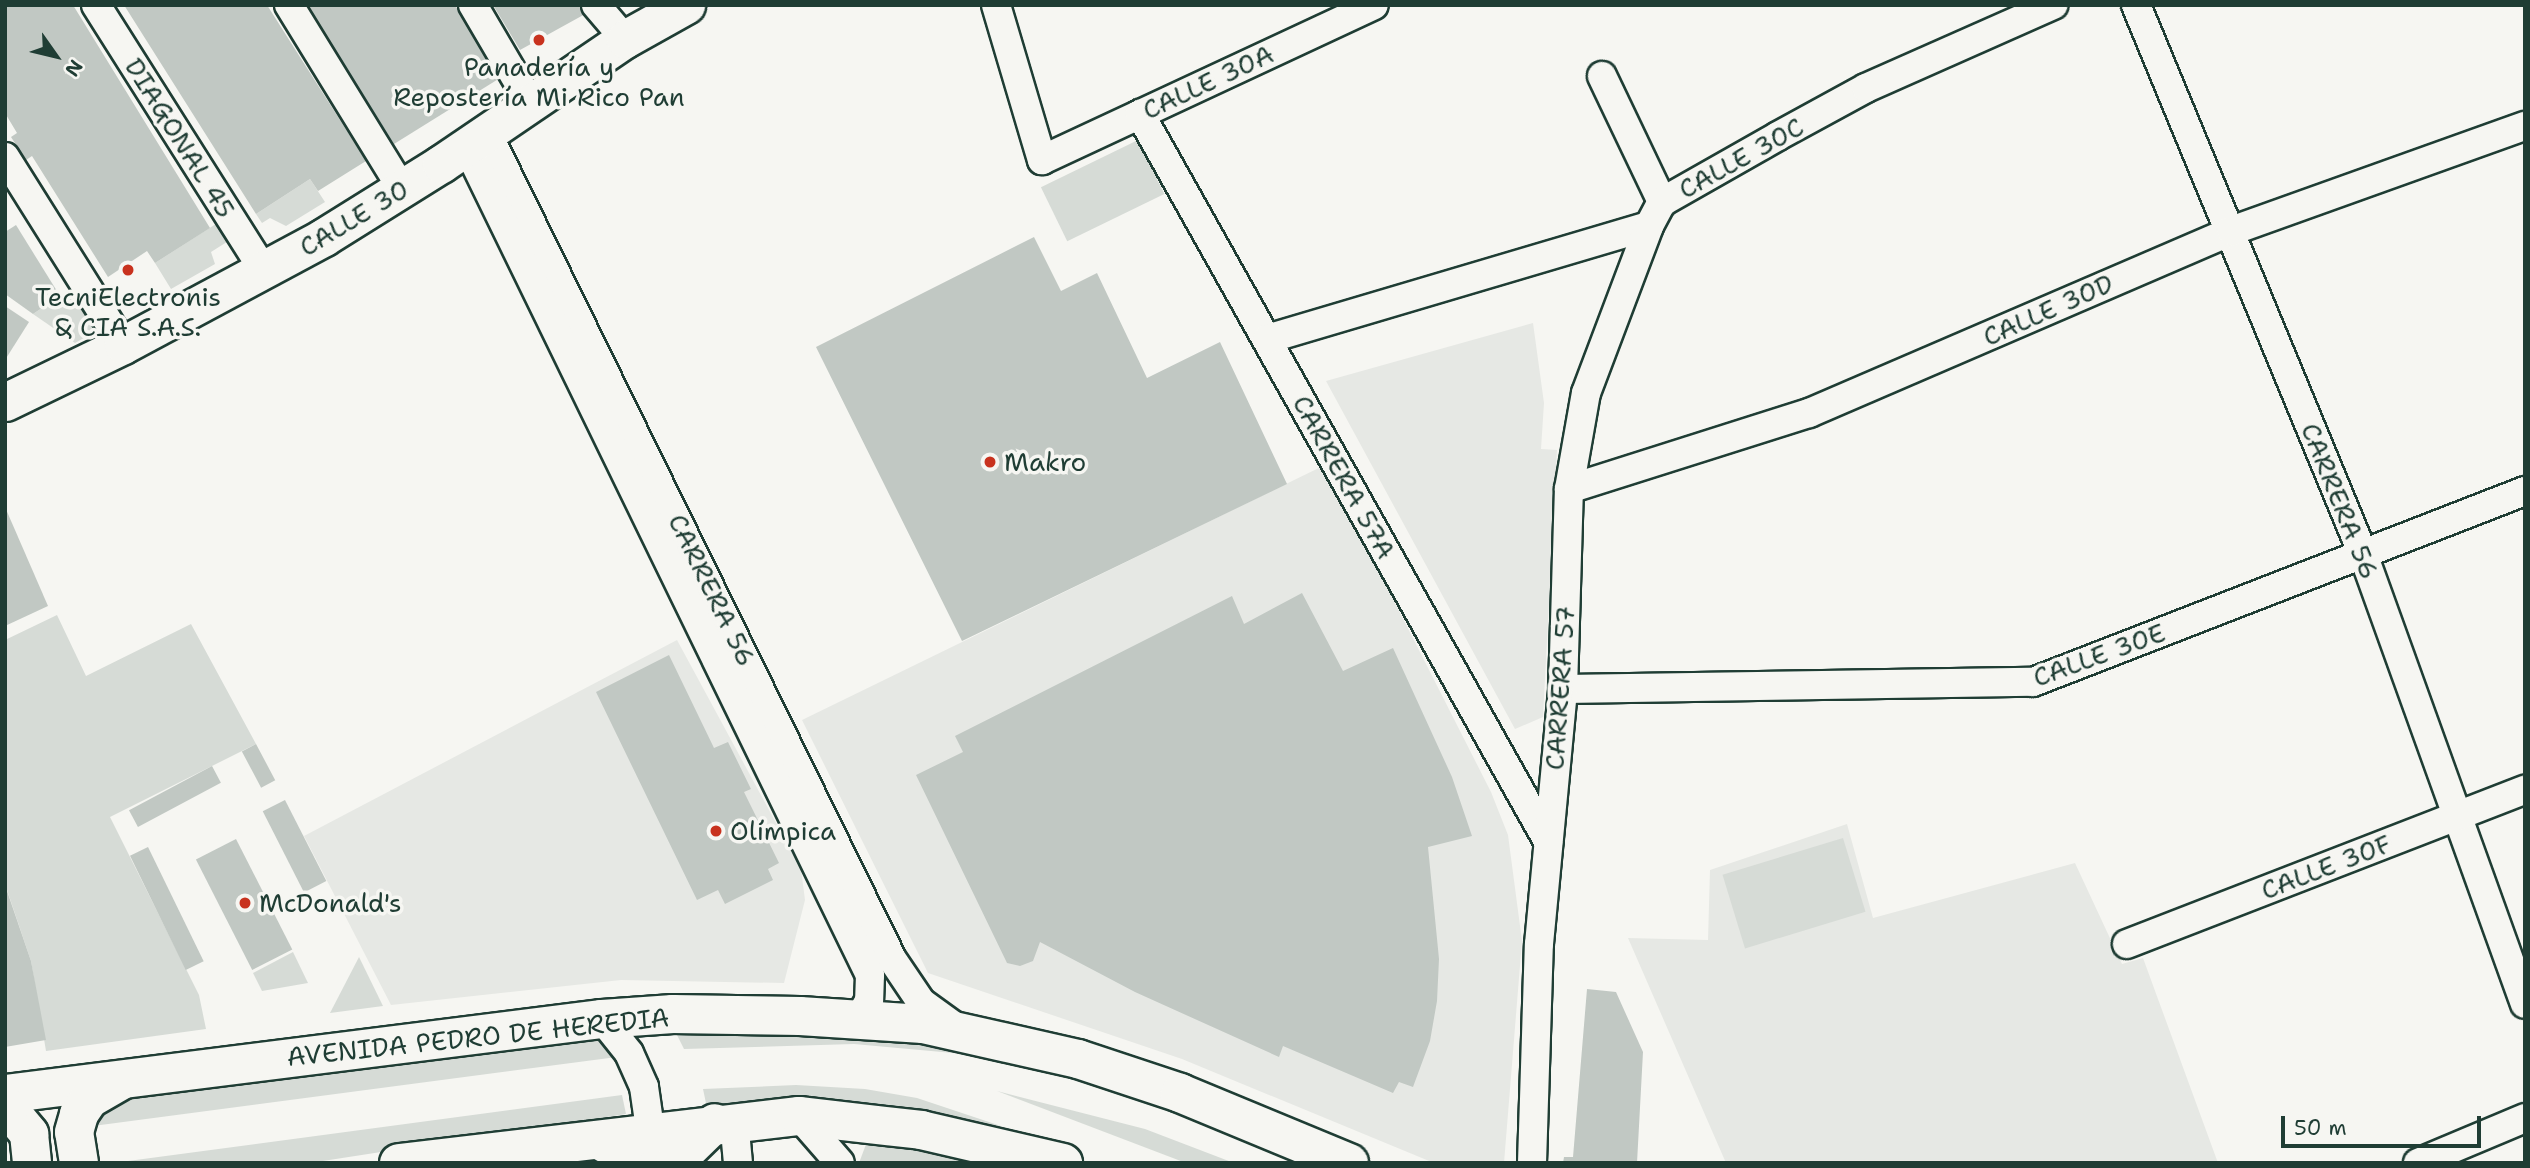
<!DOCTYPE html>
<html>
<head>
<meta charset="utf-8">
<style>
  body { margin:0 }
  #map { position:relative; width:2530px; height:1168px; overflow:hidden; background:#f6f6f2; font-family:"Shantell Sans",sans-serif }
  div>[style] { position:absolute }
  [style*='--x'] { left:calc(var(--x)*1px); top:calc(var(--y)*1px); width:calc(var(--w)*1px); rotate:calc(var(--a)*1deg) }
  .built>* { inset:0; background:#e6e8e4 }
  .green>* { inset:0; background:#d6dbd6; transform-origin:0 0 }
  .building>* { inset:0; background:#c1c8c3; transform-origin:0 0 }
  .roads { filter:drop-shadow(2px 0 #1f3d34) drop-shadow(-2px 0 #1f3d34) drop-shadow(0 2px #1f3d34) drop-shadow(0 -2px #1f3d34) }
  .minor>* { height:28px; margin:-14px; padding:0 14px; transform-origin:14px; border-radius:14px; background:#f6f6f2 }
  .major>* { height:37px; margin:-18.5px; padding:0 18.5px; transform-origin:18.5px; border-radius:18.5px; background:#f6f6f2 }
  .highway>* { height:38px; margin:-19px; padding:0 19px; transform-origin:19px; border-radius:19px; background:#f6f6f2 }
  .dots>* { width:19px; height:19px; translate:-50% -50%; box-sizing:border-box; border:4px solid #f6f6f2; border-radius:50% }
  span { translate:-50% -50%; white-space:nowrap; text-align:center; line-height:1.15; -webkit-text-stroke:7px #f6f6f2; paint-order:stroke }
  .poi-label { font-size:26px; color:#1f3d34 }
  .left { translate:0 -50%; text-align:left }
  .street-label { font-size:26px; color:#1f3d34 }
  .frame { position:absolute; inset:0; border:7px solid #1f3d34; pointer-events:none }
  .north { position:absolute; left:21px; top:21px; width:70px; height:70px; -webkit-text-stroke:5px #f6f6f2; paint-order:stroke; rotate:124deg; font-size:19px; font-weight:700; line-height:28px; text-align:center; color:#1f3d34 }
  .north::after { content:''; display:block; margin:auto; width:24px; height:32px; background:#1f3d34; clip-path:polygon(50% 0,100% 100%,50% 72%,0 100%) }
  .scale { position:absolute; left:2281px; top:1116px; width:200px; height:32px; box-sizing:border-box; border:4px solid #1f3d34; border-top:0; padding-left:9px; font-size:21px; line-height:24px; white-space:nowrap; color:#1f3d34; -webkit-text-stroke:5px #f6f6f2; paint-order:stroke }
</style>
</head>
<body>
<div id="map">
  <div class="built">
    <div style="clip-path:polygon(1533px 323px,1544px 403px,1541px 449px,1557px 450px,1543px 717px,1515px 729px,1326px 381px)"></div>
    <div style="clip-path:polygon(1325px 465px,1491px 792px,1508px 835px,1522px 941px,1504px 1163px,1434px 1163px,1182px 1059px,928px 973px,802px 720px)"></div>
    <div style="clip-path:polygon(677px 640px,801px 869px,805px 900px,784px 983px,621px 980px,391px 1005px,304px 836px)"></div>
    <div style="clip-path:polygon(1847px 824px,1873px 918px,2075px 863px,2122px 964px,2143px 958px,2218px 1163px,1726px 1163px,1628px 938px,1708px 940px,1710px 870px)"></div>
  </div>
  <div class="green">
    <div style="left:1138px;top:140px;width:60px;height:108px;rotate:64deg"></div>
    <div style="clip-path:polygon(310px 179px,325px 202px,286px 226px,270px 218px,262px 223px,256px 214px)"></div>
    <div style="clip-path:polygon(219px 222px,230px 240px,211px 252px,215px 264px,171px 289px,155px 263px)"></div>
    <div style="clip-path:polygon(71px 289px,98px 330px,75px 343px,33px 314px)"></div>
    <div style="clip-path:polygon(57px 615px,86px 676px,191px 624px,256px 744px,110px 817px,199px 995px,206px 1029px,46px 1051px,31px 961px,5px 884px,5px 640px)"></div>
    <div style="left:1843px;top:838px;width:77px;height:126px;rotate:73deg"></div>
    <div style="clip-path:polygon(293px 952px,308px 983px,262px 991px,253px 973px)"></div>
    <div style="clip-path:polygon(359px 957px,383px 1006px,330px 1013px)"></div>
    <div style="clip-path:polygon(595px 1029px,617px 1057px,93px 1126px,112px 1104px,138px 1094px)"></div>
    <div style="clip-path:polygon(674px 1029px,807px 1030px,974px 1047px,975px 1055px,854px 1044px,684px 1049px)"></div>
    <div style="clip-path:polygon(796px 1085px,865px 1089px,917px 1098px,1001px 1126px,855px 1109px,707px 1108px,703px 1089px)"></div>
    <div style="clip-path:polygon(997px 1091px,1145px 1129px,1234px 1163px,1186px 1163px)"></div>
    <div style="clip-path:polygon(622px 1095px,626px 1114px,310px 1163px,113px 1163px)"></div>
    <div style="clip-path:polygon(868px 1139px,991px 1163px,859px 1163px)"></div>
  </div>
  <div class="building">
    <div style="clip-path:polygon(5px 5px,73px 5px,210px 228px,155px 263px,147px 251px,108px 277px,32px 156px,26px 160px,11px 137px,17px 133px,5px 113px)"></div>
    <div style="clip-path:polygon(124px 5px,267px 5px,366px 161px,318px 191px,310px 179px,256px 214px)"></div>
    <div style="clip-path:polygon(307px 5px,455px 5px,500px 78px,394px 144px)"></div>
    <div style="clip-path:polygon(493px 5px,581px 5px,587px 13px,520px 50px)"></div>
    <div style="clip-path:polygon(16px 225px,60px 296px,33px 314px,5px 294px,5px 232px)"></div>
    <div style="clip-path:polygon(1034px 237px,1061px 291px,1097px 273px,1147px 378px,1220px 342px,1287px 484px,962px 641px,816px 347px)"></div>
    <div style="clip-path:polygon(5px 306px,29px 322px,5px 360px)"></div>
    <div style="clip-path:polygon(5px 507px,48px 606px,5px 626px)"></div>
    <div style="clip-path:polygon(1302px 593px,1343px 671px,1393px 648px,1452px 777px,1472px 836px,1428px 847px,1439px 959px,1437px 1001px,1430px 1041px,1413px 1087px,1399px 1082px,1393px 1093px,1283px 1046px,1279px 1057px,1135px 992px,1040px 942px,1033px 961px,1020px 966px,1007px 963px,916px 775px,963px 752px,955px 736px,1232px 596px,1244px 624px)"></div>
    <div style="clip-path:polygon(669px 655px,714px 748px,728px 742px,751px 789px,744px 792px,779px 863px,768px 869px,773px 880px,725px 904px,718px 890px,697px 900px,596px 692px)"></div>
    <div style="left:256px;top:744px;width:41px;height:16px;rotate:62deg"></div>
    <div style="left:212px;top:766px;width:19px;height:94px;rotate:62deg"></div>
    <div style="left:285px;top:800px;width:91px;height:25px;rotate:63deg"></div>
    <div style="left:236px;top:839px;width:124px;height:45px;rotate:63deg"></div>
    <div style="left:148px;top:847px;width:127px;height:20px;rotate:64deg"></div>
    <div style="clip-path:polygon(5px 885px,31px 961px,46px 1040px,5px 1047px)"></div>
    <div style="clip-path:polygon(1587px 989px,1616px 992px,1643px 1052px,1637px 1163px,1563px 1163px,1564px 1157px,1573px 1157px)"></div>
  </div>
  <div class="roads">
    <div class="minor">
      <div style="--x:96;--y:5;--w:315;--a:57.7"></div>
      <div style="--x:289;--y:5;--w:216;--a:58.4"></div>
      <div style="--x:473;--y:5;--w:113;--a:59.6"></div>
      <div style="--x:596;--y:5;--w:45;--a:49.5"></div>
      <div style="--x:996;--y:5;--w:162;--a:73.5"></div>
      <div style="--x:1042;--y:160;--w:366;--a:-25"></div>
      <div style="--x:2136;--y:5;--w:594;--a:67.54"></div>
      <div style="--x:2363;--y:554;--w:478;--a:70.2"></div>
      <div style="--x:1602;--y:76;--w:140;--a:64.5"></div>
      <div style="--x:1140;--y:114;--w:834;--a:60.7"></div>
      <div style="--x:487;--y:133;--w:920;--a:63.88"></div>
      <div style="--x:892;--y:959;--w:52;--a:56"></div>
      <div style="--x:921;--y:1002;--w:41;--a:36"></div>
      <div style="--x:467;--y:147;--w:921;--a:64.05"></div>
      <div style="--x:870;--y:975;--w:26;--a:92"></div>
      <div style="--x:869;--y:1001;--w:22;--a:120"></div>
      <div style="--x:5;--y:157;--w:222;--a:57.9"></div>
      <div style="--x:1267;--y:339;--w:398;--a:-16.5"></div>
      <div style="--x:1569;--y:489;--w:252;--a:-17.6"></div>
      <div style="--x:1809;--y:413;--w:460;--a:-23.3"></div>
      <div style="--x:2231;--y:231;--w:312;--a:-19.7"></div>
      <div style="--x:1563;--y:689;--w:470;--a:-0.9"></div>
      <div style="--x:2033;--y:682;--w:528;--a:-21.22"></div>
      <div style="--x:2127;--y:944;--w:427;--a:-21.2"></div>
      <div style="--x:602;--y:1019;--w:43;--a:51.5"></div>
      <div style="--x:629;--y:1053;--w:37;--a:66"></div>
      <div style="--x:644;--y:1087;--w:77;--a:81.8"></div>
      <div style="--x:799;--y:1116;--w:62;--a:48.9"></div>
      <div style="--x:734;--y:1120;--w:43;--a:84.7"></div>
      <div style="--x:589;--y:1140;--w:47;--a:29.3"></div>
      <div style="--x:1532;--y:1163;--w:219;--a:-88.2"></div>
      <div style="--x:1539;--y:944;--w:256;--a:-84.6"></div>
      <div style="--x:1563;--y:689;--w:200;--a:-88.3"></div>
      <div style="--x:1569;--y:489;--w:97;--a:-80"></div>
      <div style="--x:1586;--y:393;--w:178;--a:-69.3"></div>
      <div style="--x:1649;--y:226;--w:27;--a:-62"></div>
      <div style="--x:1662;--y:202;--w:133;--a:-29.6"></div>
      <div style="--x:1778;--y:136;--w:100;--a:-28.6"></div>
      <div style="--x:1866;--y:88;--w:205;--a:-23.9"></div>
      <div style="--x:2418;--y:1163;--w:116;--a:-22.8"></div>
    </div>
    <div class="major">
      <div style="--x:5;--y:402;--w:131;--a:-25.8"></div>
      <div style="--x:123;--y:345;--w:228;--a:-28.2"></div>
      <div style="--x:324;--y:237;--w:138;--a:-32"></div>
      <div style="--x:441;--y:164;--w:222;--a:-34.2"></div>
      <div style="--x:625;--y:39;--w:70;--a:-29.1"></div>
    </div>
    <div class="highway">
      <div style="--x:5;--y:1094;--w:602;--a:-7.16"></div>
      <div style="--x:602;--y:1019;--w:71;--a:-4"></div>
      <div style="--x:673;--y:1014;--w:127;--a:0.9"></div>
      <div style="--x:800;--y:1016;--w:123;--a:3.7"></div>
      <div style="--x:923;--y:1024;--w:159;--a:12.7"></div>
      <div style="--x:1078;--y:1059;--w:108;--a:18.4"></div>
      <div style="--x:1180;--y:1093;--w:183;--a:22.5"></div>
      <div style="--x:5;--y:1105;--w:38;--a:50"></div>
      <div style="--x:29;--y:1134;--w:29;--a:84"></div>
      <div style="--x:79;--y:1163;--w:31;--a:-99"></div>
      <div style="--x:74;--y:1132;--w:19;--a:-74"></div>
      <div style="--x:79;--y:1114;--w:18;--a:-56"></div>
      <div style="--x:89;--y:1099;--w:36;--a:-30"></div>
      <div style="--x:399;--y:1163;--w:403;--a:-6.7"></div>
      <div style="--x:799;--y:1116;--w:123;--a:6.5"></div>
      <div style="--x:921;--y:1130;--w:146;--a:13.1"></div>
      <div style="--x:674;--y:1163;--w:57;--a:-44.3"></div>
    </div>
  </div>
  <div class="dots">
    <div style="left:539px;top:40px;background:#c8321e"></div>
    <div style="left:128px;top:270px;background:#c8321e"></div>
    <div style="left:990px;top:462px;background:#c8321e"></div>
    <div style="left:716px;top:831px;background:#c8321e"></div>
    <div style="left:245px;top:903px;background:#c8321e"></div>
  </div>
  <div class="poi-label">
    <span style="left:539px;top:82px">Panadería y<br>Repostería Mi Rico Pan</span>
    <span style="left:128px;top:312px">TecniElectronis<br>&amp; CIA S.A.S.</span>
    <span class="left" style="left:1004px;top:462px">Makro</span>
    <span class="left" style="left:730px;top:831px">Olímpica</span>
    <span class="left" style="left:259px;top:903px">McDonald's</span>
  </div>
  <div class="street-label">
    <span style="left:1208px;top:82px;rotate:-25deg">CALLE 30A</span>
    <span style="left:180px;top:138px;rotate:58deg">DIAGONAL 45</span>
    <span style="left:1741px;top:158px;rotate:-29deg">CALLE 30C</span>
    <span style="left:354px;top:218px;rotate:-31deg">CALLE 30</span>
    <span style="left:2048px;top:310px;rotate:-24deg">CALLE 30D</span>
    <span style="left:1344px;top:477px;rotate:61deg">CARRERA 57A</span>
    <span style="left:2340px;top:501px;rotate:68deg">CARRERA 56</span>
    <span style="left:712px;top:590px;rotate:64deg">CARRERA 56</span>
    <span style="left:2099px;top:655px;rotate:-20deg">CALLE 30E</span>
    <span style="left:1560px;top:688px;rotate:-86deg">CARRERA 57</span>
    <span style="left:2326px;top:867px;rotate:-21deg">CALLE 30F</span>
    <span style="left:478px;top:1037px;rotate:-6deg">AVENIDA PEDRO DE HEREDIA</span>
  </div>
  <div class="frame"></div>
  <div class="north">N</div>
  <div class="scale">50 m</div>
</div>
</body>
</html>
